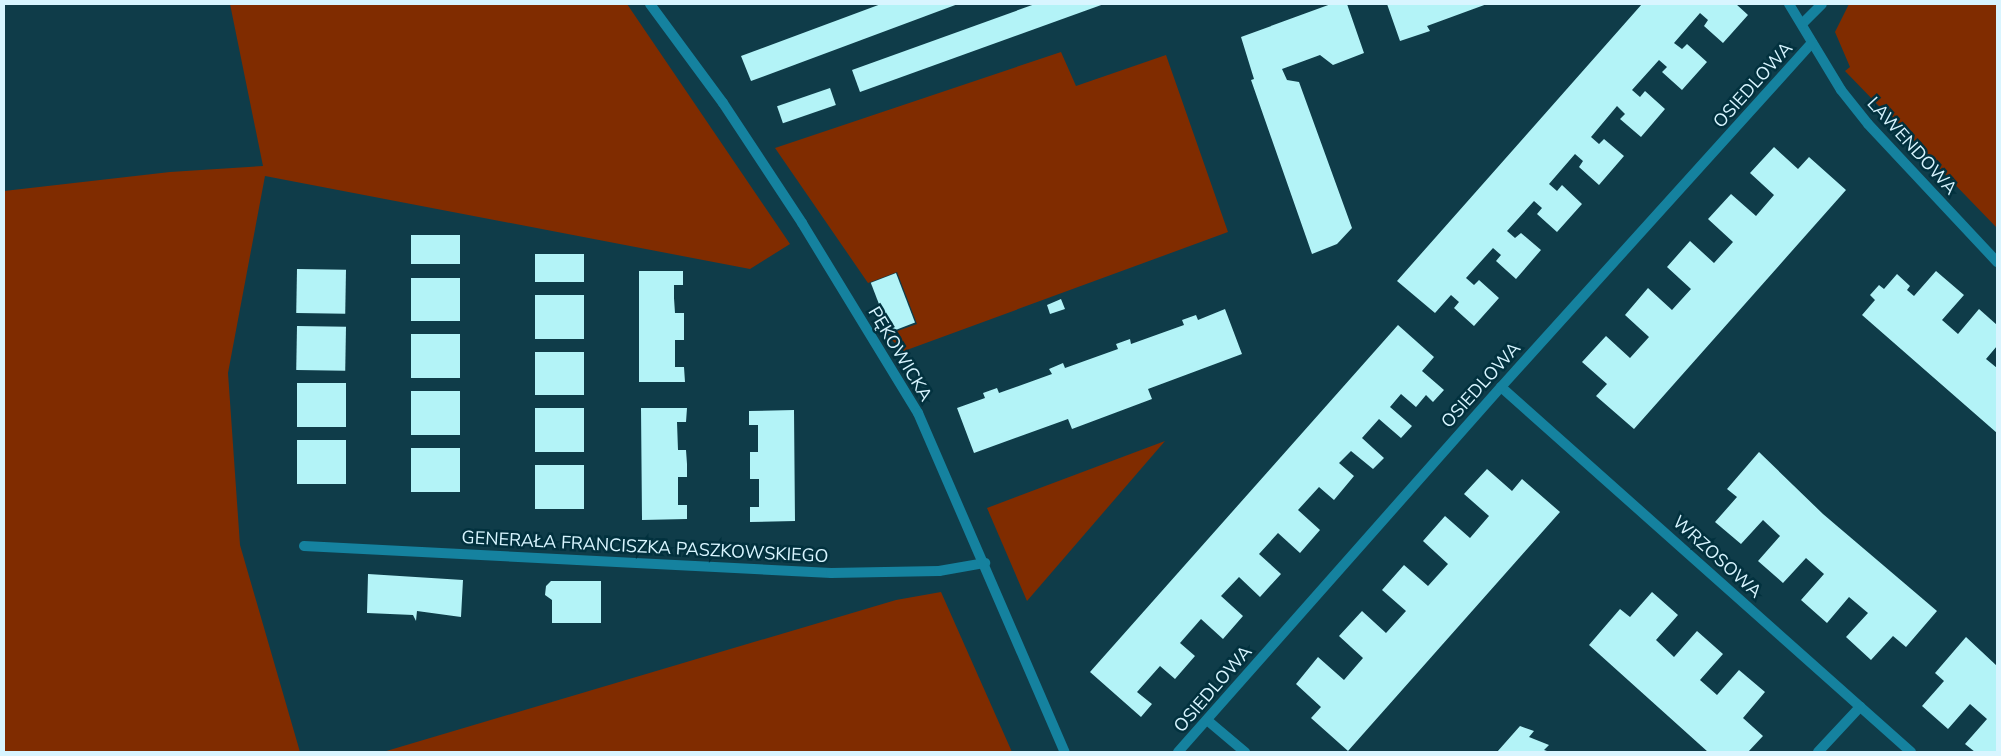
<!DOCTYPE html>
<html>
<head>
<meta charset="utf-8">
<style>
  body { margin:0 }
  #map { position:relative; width:2001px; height:756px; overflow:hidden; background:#0f3c49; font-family:"Nunito Sans",sans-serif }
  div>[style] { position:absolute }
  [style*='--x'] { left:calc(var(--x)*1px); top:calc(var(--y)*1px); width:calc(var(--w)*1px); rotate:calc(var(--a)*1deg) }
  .green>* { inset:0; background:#802c00 }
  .building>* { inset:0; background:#b3f3f7; transform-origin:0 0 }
  .service>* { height:10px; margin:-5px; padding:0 5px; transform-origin:5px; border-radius:5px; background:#15829f }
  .minor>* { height:10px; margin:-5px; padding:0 5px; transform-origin:5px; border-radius:5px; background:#15829f }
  span { translate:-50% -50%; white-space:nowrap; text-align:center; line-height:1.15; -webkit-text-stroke:5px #02313e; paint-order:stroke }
  .street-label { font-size:18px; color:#d8f5ff }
  .frame { position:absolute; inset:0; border:5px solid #d8f5ff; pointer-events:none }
</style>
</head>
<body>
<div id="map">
  <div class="green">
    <div style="clip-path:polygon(230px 4px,627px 4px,790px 244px,750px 269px,265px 176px,228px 373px,240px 545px,300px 752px,4px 752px,4px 191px,170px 172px,263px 166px)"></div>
    <div style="clip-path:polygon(1849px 4px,1997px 4px,1997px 228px,1845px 71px,1850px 67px,1835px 32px)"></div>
    <div style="clip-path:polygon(1061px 52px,1076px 86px,1166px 55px,1228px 232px,904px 351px,886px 335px,917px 324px,897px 272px,868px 283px,775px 148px)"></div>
    <div style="clip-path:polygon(1165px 441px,1027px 601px,987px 508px)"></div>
    <div style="clip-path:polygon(941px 592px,1012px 752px,383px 752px,896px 600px)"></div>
  </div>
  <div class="building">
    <div style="clip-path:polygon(881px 4px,958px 4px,751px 81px,741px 56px)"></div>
    <div style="clip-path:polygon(1035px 4px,1104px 4px,860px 92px,852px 70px)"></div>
    <div style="clip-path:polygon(1331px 4px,1347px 4px,1364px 53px,1333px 65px,1320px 55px,1282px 69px,1287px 80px,1299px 82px,1352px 228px,1337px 244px,1312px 254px,1251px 80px,1254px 79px,1241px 37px)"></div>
    <div style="clip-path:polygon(1387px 4px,1487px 4px,1427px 26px,1430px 31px,1400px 41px)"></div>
    <div style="clip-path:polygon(1642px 4px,1736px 4px,1748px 15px,1723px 43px,1704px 26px,1708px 20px,1700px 13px,1674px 43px,1682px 49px,1687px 44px,1707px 62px,1682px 90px,1662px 72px,1667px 67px,1659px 60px,1632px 90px,1640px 97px,1645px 91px,1665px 109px,1641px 137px,1620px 119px,1625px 114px,1617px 106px,1591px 137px,1599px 144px,1604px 139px,1624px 156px,1599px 185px,1579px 167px,1583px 161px,1575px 154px,1549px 184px,1557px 191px,1562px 185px,1582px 204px,1557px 232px,1537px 214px,1542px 208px,1534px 201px,1507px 231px,1515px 238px,1521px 233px,1541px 250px,1516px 279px,1496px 261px,1501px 255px,1493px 248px,1466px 278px,1474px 285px,1479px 280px,1499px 298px,1474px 326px,1454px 308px,1459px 302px,1451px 295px,1435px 313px,1397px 281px)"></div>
    <div style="left:830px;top:88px;width:18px;height:56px;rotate:71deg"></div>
    <div style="clip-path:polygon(1774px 147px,1798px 169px,1809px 157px,1846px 190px,1634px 429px,1596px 396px,1607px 384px,1582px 362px,1606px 336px,1630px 358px,1649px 337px,1625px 315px,1648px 288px,1672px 310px,1691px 289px,1667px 267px,1690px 241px,1714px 263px,1733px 242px,1708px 219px,1731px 194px,1756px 216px,1774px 195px,1750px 173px)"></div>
    <div style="left:411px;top:235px;width:49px;height:29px"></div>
    <div style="left:535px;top:254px;width:49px;height:28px"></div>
    <div style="left:297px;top:269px;width:49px;height:44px;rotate:1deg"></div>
    <div style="clip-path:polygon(639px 271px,683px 271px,683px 285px,674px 285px,674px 298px,675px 313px,684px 313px,684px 340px,675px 340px,675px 367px,684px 367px,685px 382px,639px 382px)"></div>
    <div style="clip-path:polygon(1936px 271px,1964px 295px,1942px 320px,1958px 334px,1979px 309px,1997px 325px,1997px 346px,1986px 359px,1997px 368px,1997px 433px,1862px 315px,1875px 300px,1870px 295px,1879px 285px,1884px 289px,1897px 274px,1910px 286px,1907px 290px,1914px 296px)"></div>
    <div style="left:896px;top:273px;width:53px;height:27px;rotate:69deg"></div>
    <div style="left:411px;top:278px;width:49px;height:43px"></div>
    <div style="left:535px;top:295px;width:49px;height:44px"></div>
    <div style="clip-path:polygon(1061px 299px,1065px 309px,1050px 314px,1047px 305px)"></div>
    <div style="clip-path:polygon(1225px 309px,1242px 354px,1148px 389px,1152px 399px,1072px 429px,1068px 419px,974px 453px,957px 408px,985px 398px,983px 393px,997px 388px,999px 393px,1052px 374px,1049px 369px,1063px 363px,1065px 368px,1118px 349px,1116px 344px,1130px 339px,1131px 344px,1184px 325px,1182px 320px,1196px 315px,1198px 320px)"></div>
    <div style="clip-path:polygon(1398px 325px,1434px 357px,1422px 371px,1444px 390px,1433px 402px,1426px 395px,1416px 407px,1401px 394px,1390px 407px,1412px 426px,1401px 438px,1379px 419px,1362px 438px,1384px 458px,1373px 469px,1351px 451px,1339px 463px,1354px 476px,1334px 500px,1319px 487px,1298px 510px,1320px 530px,1300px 553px,1278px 533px,1259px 554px,1281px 574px,1260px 597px,1239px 577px,1221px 596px,1243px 616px,1223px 639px,1201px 619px,1180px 643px,1195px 656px,1175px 679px,1160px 666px,1137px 692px,1152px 704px,1141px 717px,1090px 672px)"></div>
    <div style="left:297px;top:326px;width:49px;height:44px;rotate:1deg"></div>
    <div style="left:411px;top:334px;width:49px;height:44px"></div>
    <div style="left:535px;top:352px;width:49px;height:43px"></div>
    <div style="left:297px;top:383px;width:49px;height:44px"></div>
    <div style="left:411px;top:391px;width:49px;height:44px"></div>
    <div style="left:584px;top:408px;width:44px;height:49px;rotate:90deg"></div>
    <div style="clip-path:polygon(641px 408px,687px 408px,686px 422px,677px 422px,678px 450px,686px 450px,687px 464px,687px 477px,678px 477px,678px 505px,687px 505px,687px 519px,642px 520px)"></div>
    <div style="clip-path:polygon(794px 410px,795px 521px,750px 522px,750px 507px,759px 507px,759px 479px,750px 479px,750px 452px,758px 452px,758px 425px,749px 425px,749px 411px)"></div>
    <div style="left:297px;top:440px;width:49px;height:44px"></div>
    <div style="left:411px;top:448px;width:49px;height:44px"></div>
    <div style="clip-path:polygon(1759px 452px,1823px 514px,1937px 611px,1906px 647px,1893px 636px,1871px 660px,1846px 637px,1868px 613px,1849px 597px,1827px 623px,1801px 600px,1824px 574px,1806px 558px,1783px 583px,1758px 561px,1780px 536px,1763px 520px,1741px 544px,1715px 522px,1737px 497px,1727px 489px)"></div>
    <div style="left:535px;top:465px;width:49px;height:44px"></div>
    <div style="clip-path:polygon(1487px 469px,1512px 491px,1522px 479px,1560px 512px,1348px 751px,1311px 718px,1321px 707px,1296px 684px,1318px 657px,1344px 680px,1363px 658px,1339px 636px,1362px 611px,1386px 633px,1406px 611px,1382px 590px,1404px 565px,1428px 586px,1448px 564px,1423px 541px,1445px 516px,1470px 538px,1489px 516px,1464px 494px)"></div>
    <div style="clip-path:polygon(368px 574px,463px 580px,461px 617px,417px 611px,416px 621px,413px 615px,367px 613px)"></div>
    <div style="clip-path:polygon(551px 581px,601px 581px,601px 623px,552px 623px,552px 600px,545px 595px,546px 586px)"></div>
    <div style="clip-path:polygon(1652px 592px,1678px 615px,1656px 640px,1674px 657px,1697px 631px,1723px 654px,1700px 680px,1717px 695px,1739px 670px,1765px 692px,1743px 718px,1763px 736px,1748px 752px,1708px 752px,1589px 645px,1620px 609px,1630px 617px)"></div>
    <div style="clip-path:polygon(1966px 637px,1997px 666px,1997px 752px,1975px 752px,1965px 744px,1987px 719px,1970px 704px,1948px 729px,1922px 706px,1944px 681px,1935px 673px)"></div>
    <div style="clip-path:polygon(1520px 726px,1534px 731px,1529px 737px,1549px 745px,1544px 750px,1550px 752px,1497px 752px)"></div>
  </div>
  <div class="service">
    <div style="--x:304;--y:546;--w:528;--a:2.93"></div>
    <div style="--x:831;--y:573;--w:108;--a:-1.1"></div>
    <div style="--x:939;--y:571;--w:47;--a:-9.9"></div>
  </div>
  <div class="minor">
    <div style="--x:650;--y:4;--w:123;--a:53.6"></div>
    <div style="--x:723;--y:103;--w:144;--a:56.6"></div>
    <div style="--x:802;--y:223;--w:223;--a:58.6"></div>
    <div style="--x:918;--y:413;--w:369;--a:66.6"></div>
    <div style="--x:1789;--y:4;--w:100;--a:58.8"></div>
    <div style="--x:1841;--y:90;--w:43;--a:51.5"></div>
    <div style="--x:1868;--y:124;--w:189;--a:46.9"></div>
    <div style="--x:1802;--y:24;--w:28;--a:-45"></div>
    <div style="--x:1501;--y:387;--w:549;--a:41.68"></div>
    <div style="--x:1207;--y:720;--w:50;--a:40.1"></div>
    <div style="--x:1178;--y:752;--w:487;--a:-48.5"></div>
    <div style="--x:1501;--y:387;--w:464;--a:-47.9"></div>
    <div style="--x:1818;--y:752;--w:62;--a:-47"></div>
  </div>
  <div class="street-label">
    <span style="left:1753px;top:85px;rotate:-48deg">OSIEDLOWA</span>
    <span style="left:1912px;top:146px;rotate:48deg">LAWENDOWA</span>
    <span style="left:900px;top:354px;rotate:59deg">PĘKOWICKA</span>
    <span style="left:1481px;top:385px;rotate:-48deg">OSIEDLOWA</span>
    <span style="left:645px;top:547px;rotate:3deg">GENERAŁA FRANCISZKA PASZKOWSKIEGO</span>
    <span style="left:1717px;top:557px;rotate:42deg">WRZOSOWA</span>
    <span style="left:1213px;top:689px;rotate:-49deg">OSIEDLOWA</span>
  </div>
  <div class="frame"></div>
</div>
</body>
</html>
